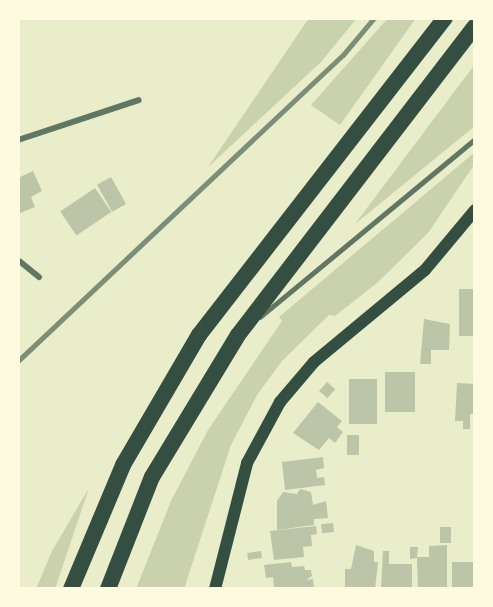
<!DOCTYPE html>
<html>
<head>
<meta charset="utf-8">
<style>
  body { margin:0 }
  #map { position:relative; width:493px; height:607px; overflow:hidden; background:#e9edc9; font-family:"IBM Plex Sans",sans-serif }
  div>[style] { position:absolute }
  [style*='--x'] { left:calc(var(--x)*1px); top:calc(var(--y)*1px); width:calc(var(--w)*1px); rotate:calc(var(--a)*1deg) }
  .green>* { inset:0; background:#cad2ad }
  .building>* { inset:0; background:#bcc5a7; transform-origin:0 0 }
  .service>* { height:4.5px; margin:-2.25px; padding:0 2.25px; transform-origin:2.25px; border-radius:2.25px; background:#617663 }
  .minor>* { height:6px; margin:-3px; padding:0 3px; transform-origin:3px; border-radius:3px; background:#617663 }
  .secondary>* { height:12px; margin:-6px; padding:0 6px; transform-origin:6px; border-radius:6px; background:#344e41 }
  .motorway>* { height:16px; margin:-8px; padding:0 8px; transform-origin:8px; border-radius:8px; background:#344e41 }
  .rail>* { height:4.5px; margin:-2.25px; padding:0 2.25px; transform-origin:2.25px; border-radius:2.25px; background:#7c8e77 }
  span { translate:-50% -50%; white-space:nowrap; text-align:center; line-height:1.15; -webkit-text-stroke:4.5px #fefae0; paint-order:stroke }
  .frame { position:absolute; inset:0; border:20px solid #fefae0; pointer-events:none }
</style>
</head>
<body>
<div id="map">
  <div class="green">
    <div style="clip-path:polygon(309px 18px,357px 18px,321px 62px,208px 167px)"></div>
    <div style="clip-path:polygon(388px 18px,416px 18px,340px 125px,311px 105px)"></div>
    <div style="clip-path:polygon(475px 64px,475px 126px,355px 224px)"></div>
    <div style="clip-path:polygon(475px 152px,474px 165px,428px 233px,377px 283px,335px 316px,329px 315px,282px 361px,257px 395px,231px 445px,184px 589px,136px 589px,171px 501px,208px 430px,282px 321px,279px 317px)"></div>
    <div style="clip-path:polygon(89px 488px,55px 589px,36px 589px,52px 551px)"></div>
  </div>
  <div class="building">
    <div style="clip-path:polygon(33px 171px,42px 191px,31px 197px,35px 207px,20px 213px,18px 178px)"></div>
    <div style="left:111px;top:177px;width:31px;height:16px;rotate:61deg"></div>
    <div style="left:95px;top:188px;width:29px;height:42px;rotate:56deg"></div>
    <div style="left:459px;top:289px;width:16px;height:47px"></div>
    <div style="clip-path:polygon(424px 319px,450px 324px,449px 350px,431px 350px,431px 364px,420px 364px)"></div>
    <div style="left:385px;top:372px;width:30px;height:40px"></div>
    <div style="left:349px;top:379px;width:28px;height:45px"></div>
    <div style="left:327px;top:382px;width:11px;height:12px;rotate:41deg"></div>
    <div style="clip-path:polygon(457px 383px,475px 384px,475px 414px,470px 414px,470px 429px,463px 429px,463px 421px,455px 421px)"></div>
    <div style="clip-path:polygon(318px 402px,342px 421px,337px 427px,343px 432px,335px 443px,329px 438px,319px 450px,293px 433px)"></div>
    <div style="left:347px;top:435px;width:12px;height:20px"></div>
    <div style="clip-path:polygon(323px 457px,324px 468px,316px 470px,317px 478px,324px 477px,325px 485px,285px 490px,282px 462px)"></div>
    <div style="clip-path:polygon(300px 489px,311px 492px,313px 505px,326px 501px,328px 518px,314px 519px,314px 525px,277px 530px,277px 501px,283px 492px,297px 494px)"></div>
    <div style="left:333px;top:523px;width:9px;height:12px;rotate:84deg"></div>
    <div style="clip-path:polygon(316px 526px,317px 534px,311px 535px,312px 546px,303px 547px,304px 557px,274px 560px,270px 531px)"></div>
    <div style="left:440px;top:527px;width:11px;height:16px"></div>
    <div style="clip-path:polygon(356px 545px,374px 551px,374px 562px,378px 562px,375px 589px,345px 589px,345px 569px,351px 569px)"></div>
    <div style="clip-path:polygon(447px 545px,447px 589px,418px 589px,417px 558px,410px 559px,410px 547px,418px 547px,417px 557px,429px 557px,429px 546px)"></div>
    <div style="left:261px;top:551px;width:7px;height:14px;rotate:82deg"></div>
    <div style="clip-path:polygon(383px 551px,389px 551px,389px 564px,412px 564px,412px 589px,381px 589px)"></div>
    <div style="clip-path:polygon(291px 562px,292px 567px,304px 566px,305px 570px,311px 570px,312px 576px,306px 580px,313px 579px,314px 589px,274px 589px,273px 577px,266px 578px,264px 565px)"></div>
    <div style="left:452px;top:562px;width:23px;height:27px"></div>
  </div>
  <div class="service">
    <div style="--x:260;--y:317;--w:279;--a:-39.6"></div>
  </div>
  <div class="minor">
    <div style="--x:18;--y:140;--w:127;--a:-18.3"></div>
    <div style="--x:18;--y:260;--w:27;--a:39"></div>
  </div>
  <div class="secondary">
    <div style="--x:215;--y:589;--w:130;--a:-75.7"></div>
    <div style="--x:247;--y:463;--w:69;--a:-61.6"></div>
    <div style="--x:280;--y:402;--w:52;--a:-49.6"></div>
    <div style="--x:314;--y:362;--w:144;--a:-39.7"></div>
    <div style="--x:425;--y:270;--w:78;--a:-50.2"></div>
  </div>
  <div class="motorway">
    <div style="--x:71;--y:589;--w:134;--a:-67.2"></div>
    <div style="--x:123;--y:465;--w:151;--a:-59.7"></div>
    <div style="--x:199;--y:335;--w:401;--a:-52.2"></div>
    <div style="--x:108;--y:589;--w:120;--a:-68.6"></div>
    <div style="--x:152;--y:477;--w:166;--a:-58.8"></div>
    <div style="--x:238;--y:335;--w:389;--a:-52.5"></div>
  </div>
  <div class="rail">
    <div style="--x:18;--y:361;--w:446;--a:-43.3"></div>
    <div style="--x:343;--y:55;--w:48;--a:-50"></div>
  </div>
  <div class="frame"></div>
</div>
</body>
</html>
